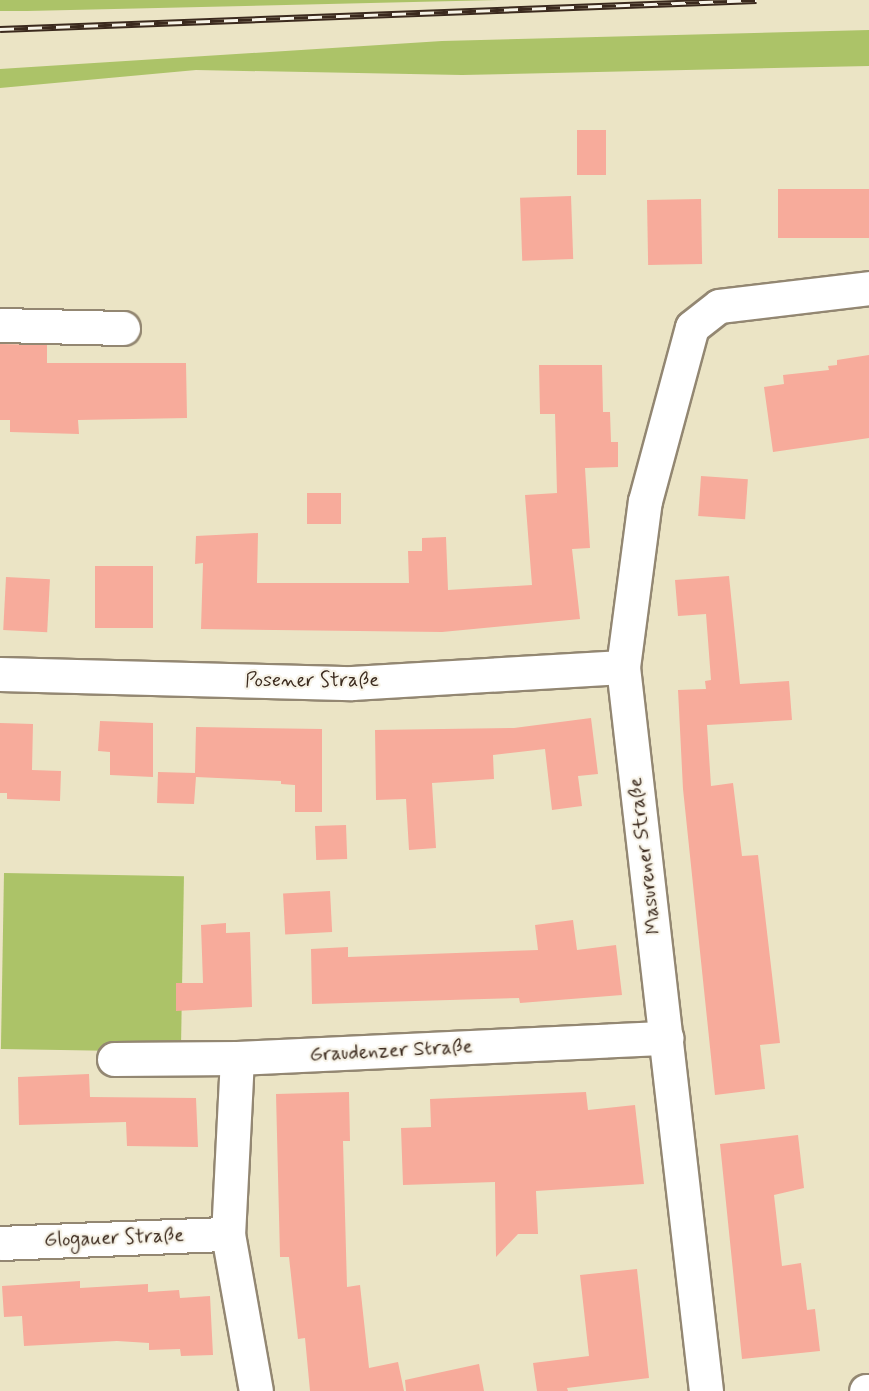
<!DOCTYPE html>
<html>
<head>
<meta charset="utf-8">
<style>
  body { margin:0 }
  #map { position:relative; width:869px; height:1391px; overflow:hidden; background:#ebe4c5; font-family:Mynerve,sans-serif }
  div>[style] { position:absolute }
  [style*='--x'] { left:calc(var(--x)*1px); top:calc(var(--y)*1px); width:calc(var(--w)*1px); rotate:calc(var(--a)*1deg) }
  .green>* { inset:0; background:#acc368; transform-origin:0 0 }
  .building>* { inset:0; background:#f7ab9b; transform-origin:0 0 }
  .roads { filter:drop-shadow(2px 0 #938772) drop-shadow(-2px 0 #938772) drop-shadow(0 2px #938772) drop-shadow(0 -2px #938772) }
  .minor>* { height:33px; margin:-16.5px; padding:0 16.5px; transform-origin:16.5px; border-radius:16.5px; background:#fff }
  .rail>* { height:7px; margin-top:-3.5px; transform-origin:0; background:repeating-linear-gradient(90deg,#f7f3e8 0 14px,#3b2a1e 0 28px); box-sizing:border-box; border-block:2px solid #3b2a1e }
  span { translate:-50% -50%; white-space:nowrap; text-align:center; line-height:1.15; -webkit-text-stroke:4.5px #f7f3e8; paint-order:stroke }
  .street-label { font-size:20px; color:#3b2a1e }
</style>
</head>
<body>
<div id="map">
  <div class="green">
    <div style="clip-path:polygon(0 0,498px 0,27px 11px,0 11px)"></div>
    <div style="clip-path:polygon(869px 30px,869px 66px,462px 75px,196px 70px,0 88px,0 69px,31px 67px,442px 41px)"></div>
    <div style="left:4px;top:873px;width:180px;height:176px;rotate:1deg"></div>
  </div>
  <div class="building">
    <div style="left:577px;top:130px;width:29px;height:45px"></div>
    <div style="left:869px;top:189px;width:49px;height:91px;rotate:90deg"></div>
    <div style="left:571px;top:196px;width:63px;height:51px;rotate:88deg"></div>
    <div style="left:701px;top:199px;width:65px;height:54px;rotate:89deg"></div>
    <div style="clip-path:polygon(0 344px,47px 345px,47px 363px,186px 363px,187px 418px,78px 420px,79px 434px,10px 432px,10px 420px,0 420px)"></div>
    <div style="clip-path:polygon(869px 355px,869px 438px,773px 452px,764px 387px,784px 384px,783px 375px,829px 370px,828px 366px,837px 365px,837px 360px)"></div>
    <div style="clip-path:polygon(539px 365px,602px 365px,603px 412px,610px 412px,611px 442px,618px 442px,618px 467px,585px 468px,590px 548px,572px 549px,580px 619px,442px 632px,201px 629px,203px 563px,195px 564px,196px 536px,258px 533px,257px 583px,409px 583px,408px 551px,422px 551px,422px 538px,446px 537px,448px 590px,532px 585px,525px 495px,557px 493px,555px 414px,540px 414px)"></div>
    <div style="left:701px;top:476px;width:47px;height:40px;rotate:4deg"></div>
    <div style="left:341px;top:493px;width:31px;height:34px;rotate:90deg"></div>
    <div style="left:95px;top:566px;width:58px;height:62px"></div>
    <div style="clip-path:polygon(729px 576px,740px 684px,789px 681px,792px 720px,707px 725px,711px 786px,733px 783px,742px 856px,758px 855px,780px 1043px,760px 1045px,765px 1089px,715px 1095px,683px 789px,678px 690px,706px 689px,705px 681px,711px 680px,706px 614px,678px 616px,675px 580px)"></div>
    <div style="left:6px;top:577px;width:44px;height:53px;rotate:3deg"></div>
    <div style="clip-path:polygon(591px 718px,598px 774px,578px 776px,582px 806px,552px 810px,545px 749px,493px 755px,494px 779px,432px 783px,436px 848px,409px 850px,406px 799px,376px 800px,375px 730px,514px 728px)"></div>
    <div style="clip-path:polygon(100px 721px,153px 723px,153px 777px,110px 775px,110px 752px,98px 751px)"></div>
    <div style="clip-path:polygon(0 723px,33px 724px,32px 770px,61px 771px,60px 801px,7px 799px,7px 793px,0 793px)"></div>
    <div style="clip-path:polygon(196px 727px,322px 729px,322px 812px,295px 812px,295px 785px,281px 784px,281px 781px,196px 777px,194px 804px,157px 803px,158px 772px,195px 773px)"></div>
    <div style="left:346px;top:825px;width:34px;height:31px;rotate:88deg"></div>
    <div style="left:330px;top:891px;width:41px;height:47px;rotate:87deg"></div>
    <div style="clip-path:polygon(573px 920px,577px 950px,616px 945px,622px 995px,520px 1003px,519px 998px,312px 1004px,311px 949px,348px 947px,348px 957px,538px 950px,535px 925px)"></div>
    <div style="clip-path:polygon(226px 923px,226px 933px,250px 932px,252px 1007px,176px 1011px,176px 983px,203px 983px,201px 925px)"></div>
    <div style="clip-path:polygon(89px 1074px,90px 1097px,196px 1098px,198px 1147px,127px 1146px,126px 1122px,19px 1125px,18px 1077px)"></div>
    <div style="clip-path:polygon(349px 1092px,350px 1141px,343px 1141px,347px 1287px,360px 1285px,369px 1368px,398px 1362px,404px 1391px,310px 1391px,305px 1338px,298px 1339px,289px 1257px,280px 1257px,276px 1094px)"></div>
    <div style="clip-path:polygon(586px 1092px,588px 1110px,635px 1105px,644px 1184px,536px 1191px,538px 1234px,518px 1234px,496px 1257px,495px 1182px,403px 1185px,401px 1128px,431px 1127px,430px 1099px)"></div>
    <div style="clip-path:polygon(798px 1135px,804px 1188px,774px 1195px,782px 1266px,801px 1263px,807px 1310px,815px 1309px,820px 1351px,742px 1359px,720px 1144px)"></div>
    <div style="clip-path:polygon(637px 1269px,649px 1378px,567px 1388px,568px 1391px,537px 1391px,533px 1363px,589px 1356px,580px 1275px)"></div>
    <div style="clip-path:polygon(80px 1281px,80px 1288px,148px 1284px,148px 1292px,179px 1290px,180px 1298px,210px 1296px,213px 1355px,181px 1356px,180px 1349px,149px 1350px,149px 1343px,117px 1341px,24px 1346px,22px 1316px,4px 1317px,2px 1286px)"></div>
    <div style="clip-path:polygon(479px 1364px,484px 1391px,406px 1391px,405px 1380px)"></div>
  </div>
  <div class="roads">
    <div class="minor">
      <div style="--x:0;--y:325;--w:123;--a:1.4"></div>
      <div style="--x:0;--y:674;--w:352;--a:1.5"></div>
      <div style="--x:352;--y:683;--w:271;--a:-3.4"></div>
      <div style="--x:237;--y:1058;--w:176;--a:92.9"></div>
      <div style="--x:228;--y:1234;--w:159;--a:79.9"></div>
      <div style="--x:114;--y:1059;--w:123;--a:-0.5"></div>
      <div style="--x:237;--y:1058;--w:430;--a:-2.7"></div>
      <div style="--x:0;--y:1243;--w:228;--a:-2.3"></div>
      <div style="--x:706;--y:1391;--w:729;--a:-96.54"></div>
      <div style="--x:623;--y:667;--w:167;--a:-82.5"></div>
      <div style="--x:645;--y:501;--w:180;--a:-74.9"></div>
      <div style="--x:692;--y:327;--w:34;--a:-38"></div>
      <div style="--x:719;--y:306;--w:151;--a:-6.8"></div>
      <div style="--x:866;--y:1391;--w:3;--a:0"></div>
    </div>
  </div>
  <div class="rail">
    <div style="--x:0;--y:29;--w:757;--a:-2.2"></div>
  </div>
  <div class="street-label">
    <span style="left:312px;top:680px">Posener Straße</span>
    <span style="left:645px;top:856px;rotate:-97deg">Masurener Straße</span>
    <span style="left:391px;top:1051px;rotate:-3deg">Graudenzer Straße</span>
    <span style="left:114px;top:1238px;rotate:-2deg">Glogauer Straße</span>
  </div>
</div>
</body>
</html>
